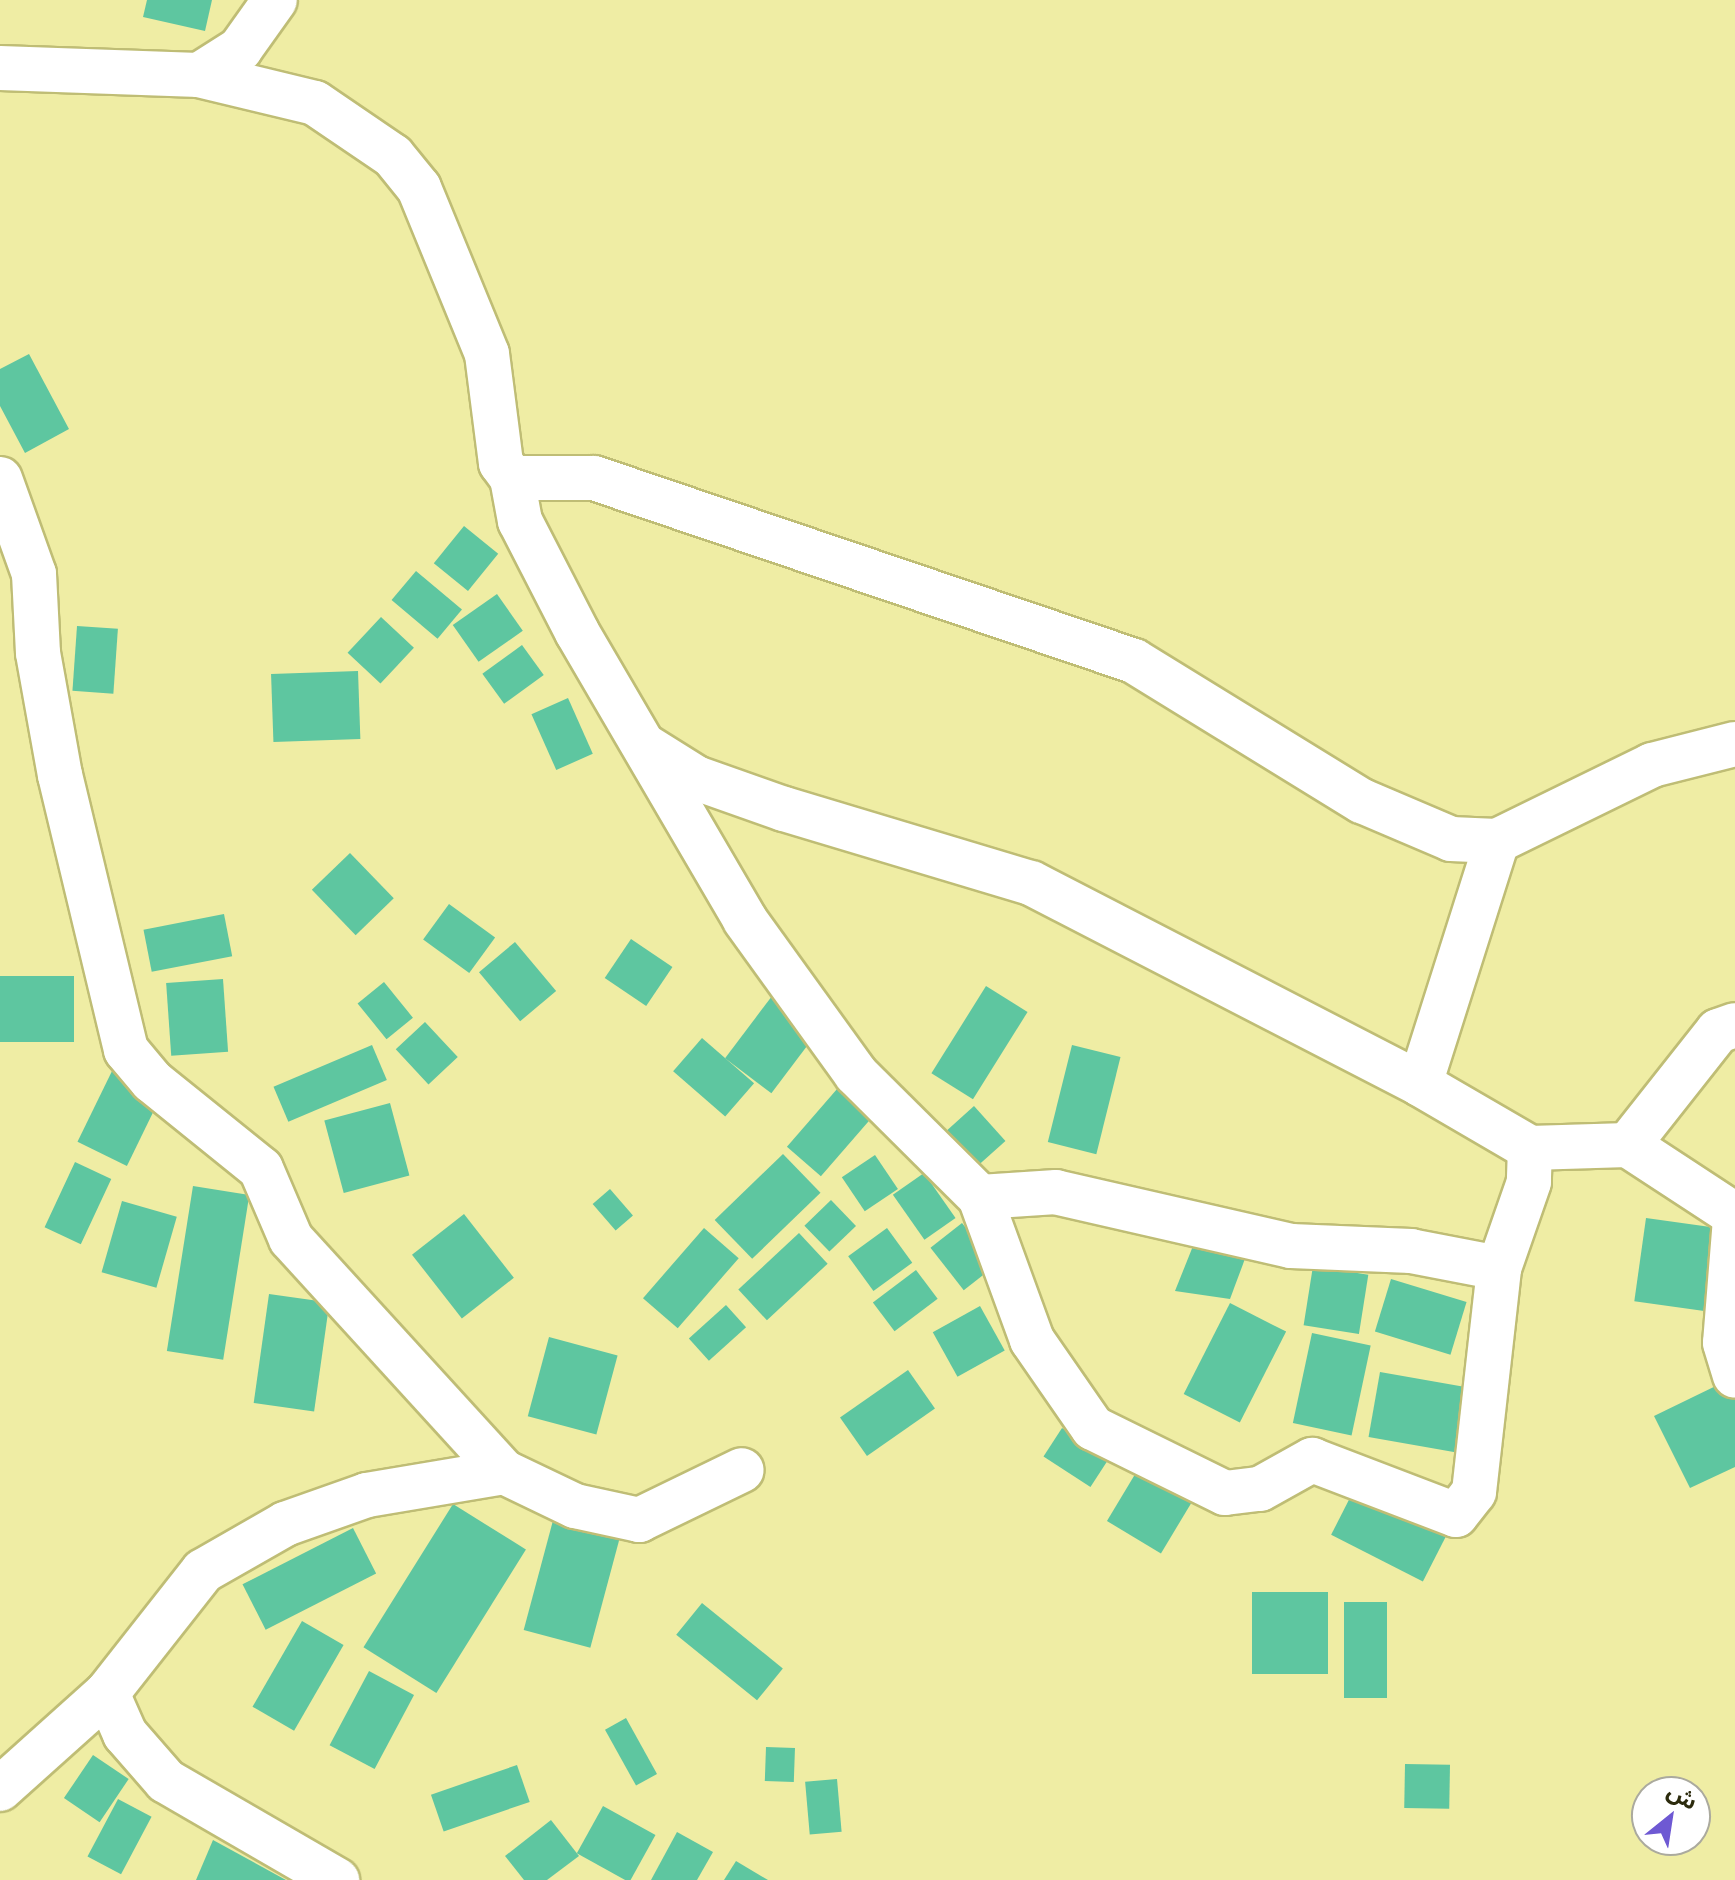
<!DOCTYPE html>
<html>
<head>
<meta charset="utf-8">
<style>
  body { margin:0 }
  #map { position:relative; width:1735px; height:1880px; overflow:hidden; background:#efeda4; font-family:"Roboto Condensed","Noto Sans Arabic",sans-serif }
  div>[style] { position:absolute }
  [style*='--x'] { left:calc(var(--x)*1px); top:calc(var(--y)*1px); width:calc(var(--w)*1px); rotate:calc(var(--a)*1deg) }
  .building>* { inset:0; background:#5ec6a0; transform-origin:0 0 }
  .roads { filter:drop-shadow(2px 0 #bfbd75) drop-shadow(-2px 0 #bfbd75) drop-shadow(0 2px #bfbd75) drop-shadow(0 -2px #bfbd75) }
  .minor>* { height:44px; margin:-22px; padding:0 22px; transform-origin:22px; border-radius:22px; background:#fff }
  span { translate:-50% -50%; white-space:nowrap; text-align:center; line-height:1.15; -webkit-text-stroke:6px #fff; paint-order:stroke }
  .north { position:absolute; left:1631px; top:1776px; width:80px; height:80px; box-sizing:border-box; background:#fff; border:2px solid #abaa9e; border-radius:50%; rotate:30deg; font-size:22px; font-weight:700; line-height:32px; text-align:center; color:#2c2b0d }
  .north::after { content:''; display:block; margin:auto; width:28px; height:36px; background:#6e59d3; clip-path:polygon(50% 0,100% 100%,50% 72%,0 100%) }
</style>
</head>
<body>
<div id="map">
  <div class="building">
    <div style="clip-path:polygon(147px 0,212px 0,205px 31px,143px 17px)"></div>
    <div style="clip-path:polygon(29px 354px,69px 429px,25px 453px,0 406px,0 369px)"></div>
    <div style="left:464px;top:526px;width:44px;height:48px;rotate:39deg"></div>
    <div style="left:416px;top:571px;width:60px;height:38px;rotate:40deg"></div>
    <div style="left:497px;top:594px;width:45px;height:54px;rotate:55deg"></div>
    <div style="left:381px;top:617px;width:45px;height:49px;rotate:43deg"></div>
    <div style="left:77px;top:626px;width:41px;height:65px;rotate:4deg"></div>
    <div style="left:522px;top:645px;width:37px;height:49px;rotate:54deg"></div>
    <div style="left:358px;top:671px;width:68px;height:87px;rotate:88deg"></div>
    <div style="left:568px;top:698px;width:61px;height:40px;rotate:66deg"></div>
    <div style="left:350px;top:853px;width:63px;height:53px;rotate:46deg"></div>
    <div style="left:449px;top:904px;width:57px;height:44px;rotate:36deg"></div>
    <div style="left:224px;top:914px;width:43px;height:82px;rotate:79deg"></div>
    <div style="left:631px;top:939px;width:50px;height:47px;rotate:34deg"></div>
    <div style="left:515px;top:942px;width:64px;height:47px;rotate:50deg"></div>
    <div style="left:0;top:976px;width:74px;height:66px"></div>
    <div style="left:223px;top:979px;width:73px;height:57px;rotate:86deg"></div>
    <div style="left:384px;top:982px;width:46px;height:34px;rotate:51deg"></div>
    <div style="left:986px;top:986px;width:49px;height:103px;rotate:32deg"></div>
    <div style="left:772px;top:996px;width:58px;height:78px;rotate:37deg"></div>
    <div style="left:425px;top:1022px;width:48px;height:40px;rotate:47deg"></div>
    <div style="left:702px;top:1038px;width:69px;height:44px;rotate:41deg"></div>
    <div style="left:372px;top:1045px;width:38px;height:107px;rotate:67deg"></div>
    <div style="left:1072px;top:1045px;width:50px;height:100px;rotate:14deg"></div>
    <div style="left:113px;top:1069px;width:55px;height:81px;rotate:26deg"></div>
    <div style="left:844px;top:1081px;width:45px;height:87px;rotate:41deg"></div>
    <div style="left:390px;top:1103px;width:75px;height:68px;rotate:75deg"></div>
    <div style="left:974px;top:1106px;width:47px;height:38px;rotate:48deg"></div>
    <div style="left:783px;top:1154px;width:54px;height:95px;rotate:46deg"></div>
    <div style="left:875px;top:1155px;width:41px;height:40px;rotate:56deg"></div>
    <div style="left:75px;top:1162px;width:40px;height:72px;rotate:25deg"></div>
    <div style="left:924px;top:1173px;width:55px;height:38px;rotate:55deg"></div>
    <div style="left:193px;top:1186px;width:57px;height:167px;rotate:9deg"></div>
    <div style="left:610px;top:1189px;width:35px;height:23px;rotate:49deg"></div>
    <div style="left:831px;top:1200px;width:36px;height:37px;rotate:46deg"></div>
    <div style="left:122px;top:1201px;width:57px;height:74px;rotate:16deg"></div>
    <div style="left:464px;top:1214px;width:81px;height:66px;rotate:52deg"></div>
    <div style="left:1646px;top:1218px;width:76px;height:84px;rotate:8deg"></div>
    <div style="left:962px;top:1223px;width:54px;height:40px;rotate:52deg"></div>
    <div style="left:704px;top:1228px;width:46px;height:93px;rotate:41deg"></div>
    <div style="left:887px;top:1228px;width:43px;height:48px;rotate:54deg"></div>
    <div style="left:799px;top:1233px;width:42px;height:83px;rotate:47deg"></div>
    <div style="clip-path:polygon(1195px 1241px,1249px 1248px,1230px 1299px,1175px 1291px)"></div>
    <div style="left:1313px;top:1266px;width:56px;height:60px;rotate:9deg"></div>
    <div style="left:916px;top:1270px;width:36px;height:54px;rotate:53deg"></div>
    <div style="left:1391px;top:1279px;width:79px;height:55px;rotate:17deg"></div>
    <div style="left:269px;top:1294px;width:61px;height:110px;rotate:8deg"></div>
    <div style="left:1230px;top:1303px;width:63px;height:102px;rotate:27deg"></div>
    <div style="left:726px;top:1305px;width:30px;height:50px;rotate:48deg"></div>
    <div style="left:980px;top:1306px;width:51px;height:54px;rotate:61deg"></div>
    <div style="left:1312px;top:1333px;width:60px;height:92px;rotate:12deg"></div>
    <div style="left:549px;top:1337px;width:71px;height:82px;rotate:15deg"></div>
    <div style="left:908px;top:1370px;width:47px;height:83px;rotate:55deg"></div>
    <div style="left:1380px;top:1372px;width:88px;height:66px;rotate:10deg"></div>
    <div style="clip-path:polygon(1726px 1381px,1735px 1399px,1735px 1467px,1690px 1488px,1654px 1416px)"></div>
    <div style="left:1062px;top:1428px;width:56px;height:34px;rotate:33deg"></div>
    <div style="left:1143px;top:1461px;width:63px;height:70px;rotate:31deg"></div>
    <div style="left:1357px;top:1484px;width:103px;height:57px;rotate:27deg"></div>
    <div style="left:453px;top:1504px;width:86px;height:169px;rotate:32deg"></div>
    <div style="left:555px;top:1513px;width:69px;height:121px;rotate:15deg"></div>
    <div style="left:353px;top:1528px;width:51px;height:124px;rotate:63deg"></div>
    <div style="left:1252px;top:1592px;width:76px;height:82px"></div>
    <div style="left:1344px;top:1602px;width:43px;height:96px"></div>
    <div style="left:702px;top:1603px;width:104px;height:41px;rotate:39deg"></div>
    <div style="left:302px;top:1621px;width:48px;height:99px;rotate:30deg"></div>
    <div style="left:369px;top:1671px;width:51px;height:84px;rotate:28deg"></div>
    <div style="left:626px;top:1718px;width:64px;height:24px;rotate:61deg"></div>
    <div style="left:766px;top:1747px;width:29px;height:34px;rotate:2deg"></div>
    <div style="left:93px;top:1755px;width:43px;height:52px;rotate:34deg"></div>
    <div style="left:1405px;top:1764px;width:45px;height:44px;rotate:1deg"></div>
    <div style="left:517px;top:1765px;width:39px;height:91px;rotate:71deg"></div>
    <div style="left:837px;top:1779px;width:53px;height:32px;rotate:85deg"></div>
    <div style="left:118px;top:1799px;width:38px;height:65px;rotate:28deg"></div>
    <div style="left:603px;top:1806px;width:60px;height:54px;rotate:29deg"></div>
    <div style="clip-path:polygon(551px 1820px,579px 1856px,547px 1880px,524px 1880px,505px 1856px)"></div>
    <div style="clip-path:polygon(677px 1832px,713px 1852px,697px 1880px,651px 1880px)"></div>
    <div style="clip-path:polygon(213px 1840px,286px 1880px,196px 1880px)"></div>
    <div style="clip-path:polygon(736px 1861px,768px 1880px,724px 1880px)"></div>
  </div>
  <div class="roads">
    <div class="minor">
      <div style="--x:0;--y:68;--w:199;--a:2"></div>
      <div style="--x:199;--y:75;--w:119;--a:13.6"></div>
      <div style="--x:315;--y:103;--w:94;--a:34.2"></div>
      <div style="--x:393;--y:156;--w:41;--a:50.9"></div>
      <div style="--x:419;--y:188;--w:179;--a:67.7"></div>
      <div style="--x:487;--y:354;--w:110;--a:82.7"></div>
      <div style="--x:501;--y:463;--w:19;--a:54"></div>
      <div style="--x:512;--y:478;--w:44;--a:79.5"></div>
      <div style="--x:520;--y:521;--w:125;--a:62.8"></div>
      <div style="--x:577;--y:632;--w:333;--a:59.7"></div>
      <div style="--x:745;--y:920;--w:190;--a:54.2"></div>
      <div style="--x:856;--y:1074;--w:175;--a:44.8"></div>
      <div style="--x:980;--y:1197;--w:152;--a:70"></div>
      <div style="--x:1032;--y:1340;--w:107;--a:55.3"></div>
      <div style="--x:1093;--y:1428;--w:147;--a:26.2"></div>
      <div style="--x:1225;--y:1493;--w:35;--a:-7"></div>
      <div style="--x:1260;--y:1489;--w:60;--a:-29.1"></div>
      <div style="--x:1312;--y:1460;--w:154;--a:20.9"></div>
      <div style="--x:1456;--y:1515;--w:29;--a:-52"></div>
      <div style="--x:1474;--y:1492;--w:225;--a:-83.6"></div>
      <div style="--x:199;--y:75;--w:49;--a:-32.4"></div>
      <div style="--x:240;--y:49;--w:60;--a:-54.5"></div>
      <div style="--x:512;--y:478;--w:82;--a:0"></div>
      <div style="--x:594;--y:478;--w:570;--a:18.72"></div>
      <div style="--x:1134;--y:661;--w:268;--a:31.6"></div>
      <div style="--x:1362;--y:801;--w:97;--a:23.1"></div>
      <div style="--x:1451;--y:839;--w:46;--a:2.5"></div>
      <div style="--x:0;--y:479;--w:101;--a:70.3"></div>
      <div style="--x:34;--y:574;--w:79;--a:87.1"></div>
      <div style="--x:38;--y:653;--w:124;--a:79.8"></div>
      <div style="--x:60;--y:775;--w:283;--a:76.5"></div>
      <div style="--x:126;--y:1050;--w:40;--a:50"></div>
      <div style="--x:152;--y:1081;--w:140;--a:38.9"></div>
      <div style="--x:261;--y:1169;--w:76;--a:66.8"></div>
      <div style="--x:291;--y:1239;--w:316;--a:47.6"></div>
      <div style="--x:648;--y:748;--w:57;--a:32"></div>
      <div style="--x:696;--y:778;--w:93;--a:19.4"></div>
      <div style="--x:784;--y:809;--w:258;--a:16.7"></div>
      <div style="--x:1031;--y:883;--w:438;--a:27.3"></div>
      <div style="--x:1420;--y:1084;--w:127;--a:30.2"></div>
      <div style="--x:1530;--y:1148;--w:34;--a:92"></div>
      <div style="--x:1529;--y:1182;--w:91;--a:109.2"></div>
      <div style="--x:1499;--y:1268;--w:90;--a:-169.1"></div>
      <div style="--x:1411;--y:1251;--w:120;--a:-177.6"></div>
      <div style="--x:1291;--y:1246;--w:241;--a:-167.1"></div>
      <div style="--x:1056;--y:1192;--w:76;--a:176.2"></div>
      <div style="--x:1420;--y:1084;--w:255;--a:-72.4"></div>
      <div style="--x:1497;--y:841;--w:173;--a:-26.1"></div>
      <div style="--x:1652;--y:765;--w:86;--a:-14.2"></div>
      <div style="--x:1628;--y:1145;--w:145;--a:-51.7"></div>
      <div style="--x:1718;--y:1031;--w:18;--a:-19"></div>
      <div style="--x:1530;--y:1148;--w:98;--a:-1.8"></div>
      <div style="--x:1628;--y:1145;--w:128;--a:33.2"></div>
      <div style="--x:1735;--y:1219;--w:124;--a:94.6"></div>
      <div style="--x:1725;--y:1343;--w:34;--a:73"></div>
      <div style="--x:107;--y:1693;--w:45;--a:66.3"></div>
      <div style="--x:125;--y:1734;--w:62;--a:48.9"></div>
      <div style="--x:166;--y:1781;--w:198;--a:30.1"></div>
      <div style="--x:0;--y:1789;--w:144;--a:-41.9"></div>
      <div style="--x:107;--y:1693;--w:155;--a:-51.8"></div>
      <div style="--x:203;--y:1571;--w:95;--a:-29.8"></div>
      <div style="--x:285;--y:1524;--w:87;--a:-19.5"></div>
      <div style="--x:367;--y:1495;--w:139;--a:-9.5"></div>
      <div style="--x:504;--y:1472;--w:79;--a:25.6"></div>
      <div style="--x:575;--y:1506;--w:66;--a:12.3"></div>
      <div style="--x:639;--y:1520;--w:114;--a:-25.9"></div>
    </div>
  </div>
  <div class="north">ش</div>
</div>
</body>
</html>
